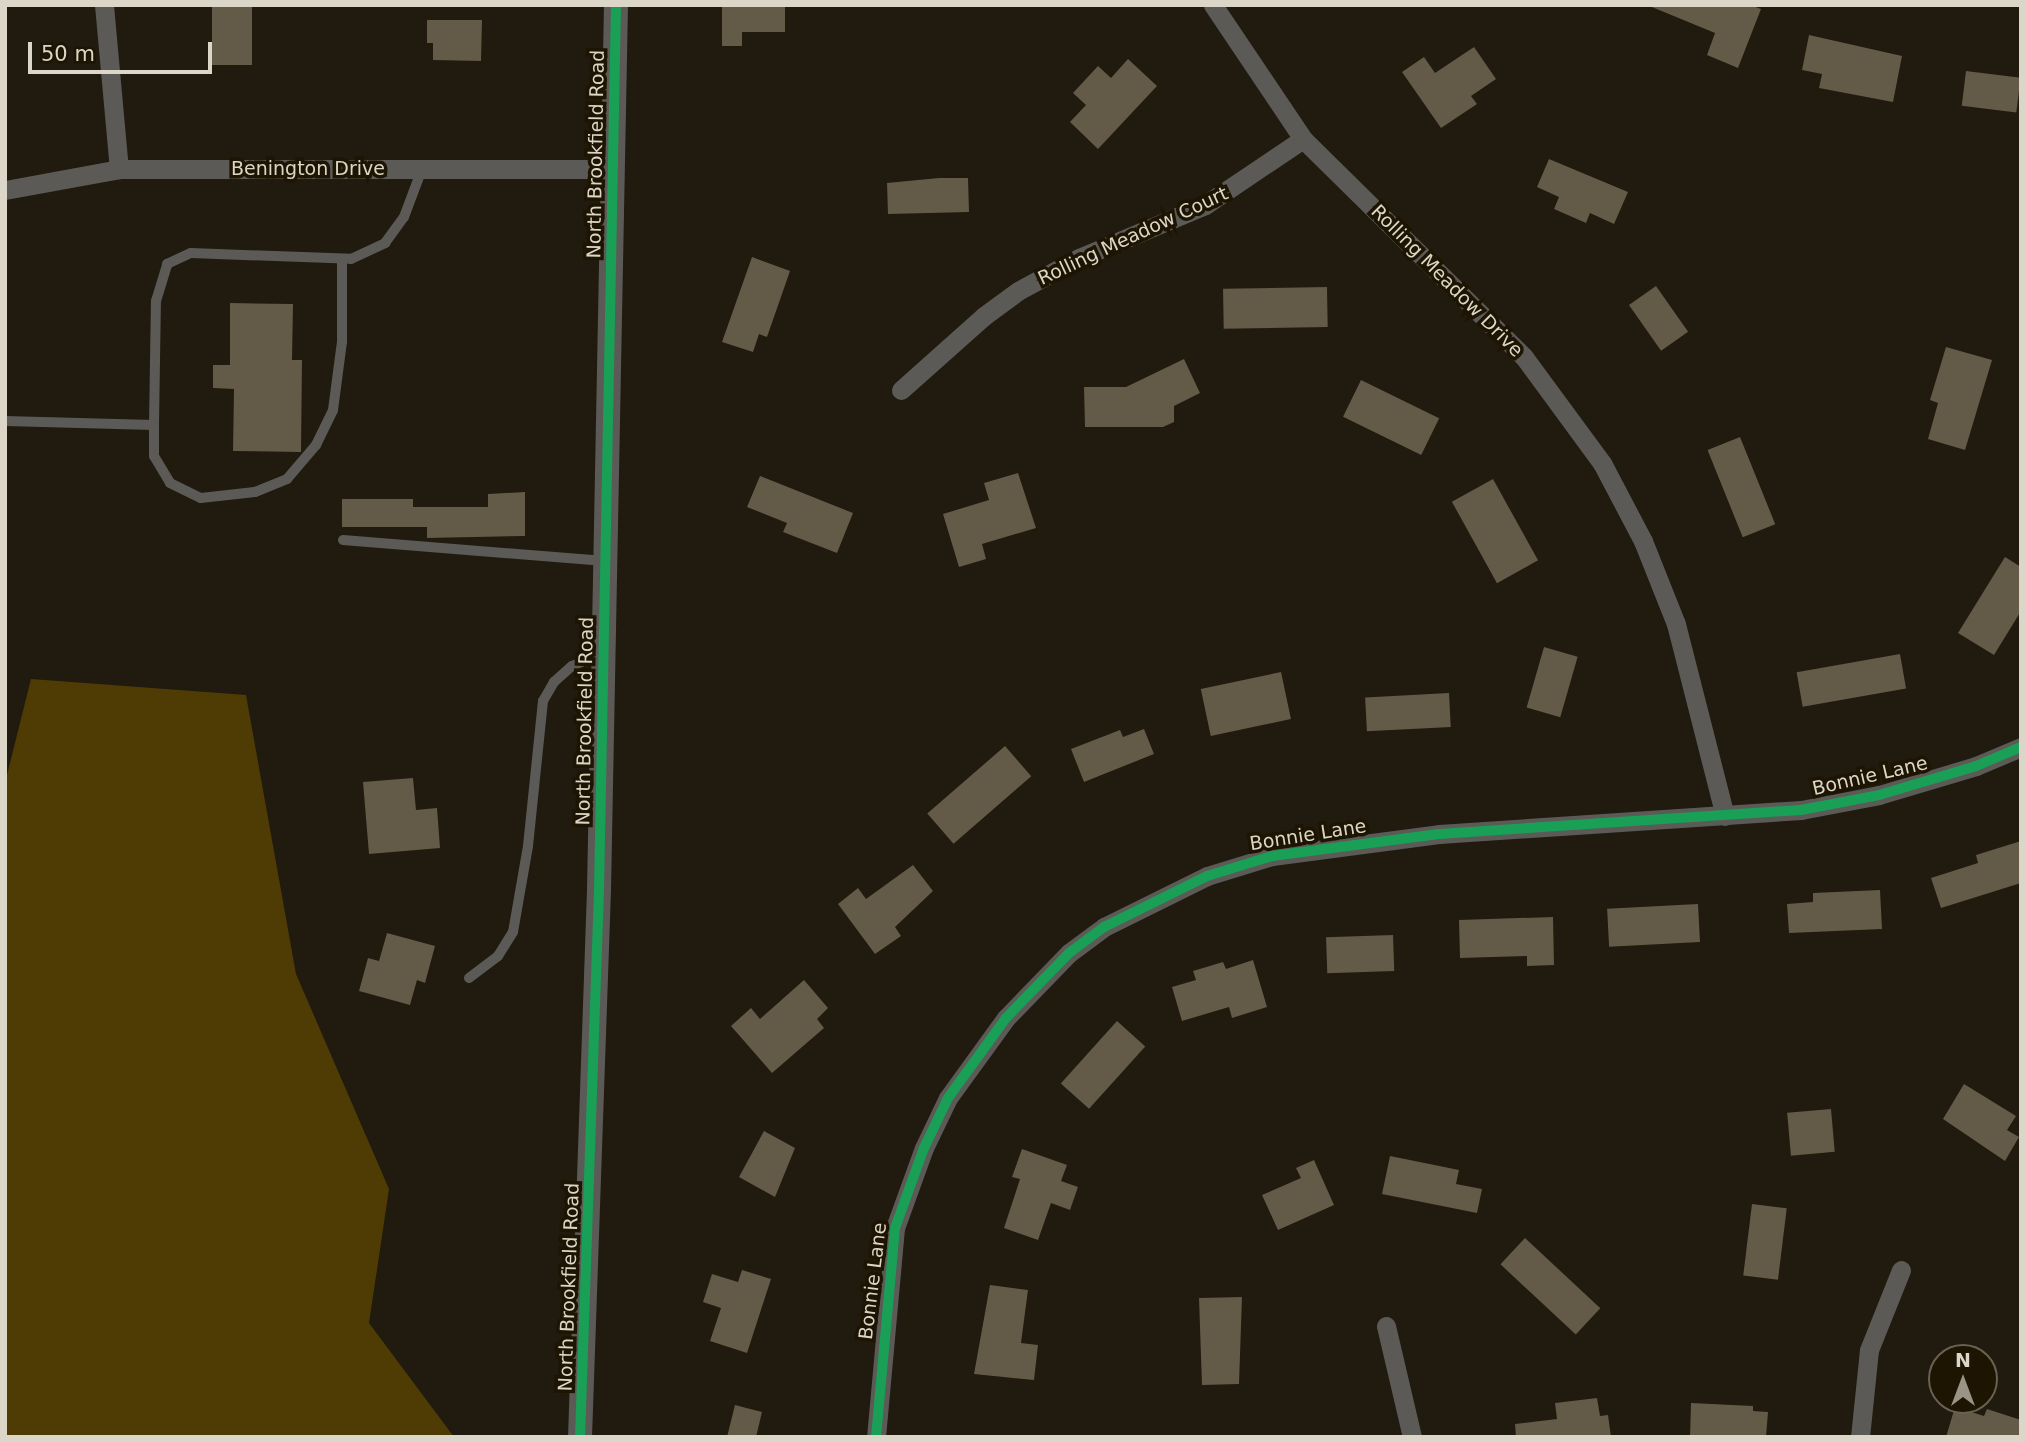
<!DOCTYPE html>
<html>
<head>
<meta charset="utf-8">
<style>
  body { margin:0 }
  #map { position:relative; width:2026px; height:1442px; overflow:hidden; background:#201a0f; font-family:"DejaVu Sans",sans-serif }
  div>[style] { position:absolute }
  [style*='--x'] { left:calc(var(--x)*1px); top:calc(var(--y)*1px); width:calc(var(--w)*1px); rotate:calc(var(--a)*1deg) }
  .green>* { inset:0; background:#4f3c05 }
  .building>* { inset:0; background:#635a47; transform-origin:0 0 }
  .service>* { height:10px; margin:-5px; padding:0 5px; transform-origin:5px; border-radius:5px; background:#5c5a56 }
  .minor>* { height:19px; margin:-9.5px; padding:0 9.5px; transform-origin:9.5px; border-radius:9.5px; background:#5c5a56 }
  .tertiary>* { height:24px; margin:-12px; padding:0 12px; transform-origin:12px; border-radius:12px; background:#5c5a56 }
  .cycleway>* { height:10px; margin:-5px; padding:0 5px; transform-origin:5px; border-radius:5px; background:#1a9f57 }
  span { translate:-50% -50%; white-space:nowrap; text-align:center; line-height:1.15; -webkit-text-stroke:7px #1d1402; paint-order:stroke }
  .street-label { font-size:19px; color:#dcd6c9 }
  .frame { position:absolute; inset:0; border:7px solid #dcd6c9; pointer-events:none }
  .north { position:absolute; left:1928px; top:1344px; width:70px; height:70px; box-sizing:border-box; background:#1d1402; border:2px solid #696252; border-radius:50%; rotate:0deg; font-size:19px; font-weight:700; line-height:28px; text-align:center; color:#dcd6c9 }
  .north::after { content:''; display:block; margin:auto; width:24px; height:32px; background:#9a9488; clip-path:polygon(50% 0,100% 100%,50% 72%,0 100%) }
  .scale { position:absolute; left:28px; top:42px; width:184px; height:32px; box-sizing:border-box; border:4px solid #dcd6c9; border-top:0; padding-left:9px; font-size:21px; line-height:24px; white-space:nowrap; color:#dcd6c9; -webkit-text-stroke:5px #1d1402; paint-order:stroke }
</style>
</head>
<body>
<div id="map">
  <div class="green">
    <div style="clip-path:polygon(31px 679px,246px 695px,296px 974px,389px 1189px,369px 1323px,454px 1437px,5px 1437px,5px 783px)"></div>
  </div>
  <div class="building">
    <div style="left:212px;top:5px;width:40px;height:60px"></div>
    <div style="clip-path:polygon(722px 5px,785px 5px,785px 32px,742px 32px,742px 46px,722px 46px)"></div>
    <div style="clip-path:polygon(1647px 5px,1750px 5px,1761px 9px,1738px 68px,1707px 55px,1715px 33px)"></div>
    <div style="clip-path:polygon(427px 20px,482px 20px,481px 61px,433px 60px,433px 43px,427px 43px)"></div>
    <div style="clip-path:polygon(1809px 35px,1902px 56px,1893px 102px,1819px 88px,1822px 74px,1802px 70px)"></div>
    <div style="clip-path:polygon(1474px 47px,1496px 79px,1471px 96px,1477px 104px,1441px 128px,1402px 72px,1424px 57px,1435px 73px)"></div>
    <div style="clip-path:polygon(1128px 59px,1157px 86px,1098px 149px,1070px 122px,1086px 105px,1073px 93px,1098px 66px,1111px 78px)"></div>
    <div style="left:1966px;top:71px;width:55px;height:35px;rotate:7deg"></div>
    <div style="clip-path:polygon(1549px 159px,1628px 192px,1614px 224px,1590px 213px,1586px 223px,1554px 209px,1559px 197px,1537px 187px)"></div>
    <div style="clip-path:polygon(939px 178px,968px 178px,969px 212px,888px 214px,887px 183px)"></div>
    <div style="clip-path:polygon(752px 257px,790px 271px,767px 337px,759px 334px,753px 352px,722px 342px)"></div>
    <div style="left:1656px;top:286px;width:56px;height:33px;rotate:55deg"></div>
    <div style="left:1327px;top:287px;width:40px;height:104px;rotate:89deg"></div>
    <div style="clip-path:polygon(230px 303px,293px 304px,292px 360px,302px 360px,301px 452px,233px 451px,234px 389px,213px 388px,213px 365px,230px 365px)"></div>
    <div style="clip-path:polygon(1946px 347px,1992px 360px,1965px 450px,1928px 439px,1938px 403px,1930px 400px)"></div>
    <div style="clip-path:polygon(1184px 359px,1200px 393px,1174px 406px,1174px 422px,1163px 427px,1085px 427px,1084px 387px,1126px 387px)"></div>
    <div style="left:1361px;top:380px;width:87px;height:41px;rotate:26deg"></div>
    <div style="left:1740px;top:437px;width:94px;height:35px;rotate:68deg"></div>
    <div style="clip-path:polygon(1018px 473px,1036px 528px,982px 544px,986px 559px,959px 567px,943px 514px,989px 500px,984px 483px)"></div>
    <div style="clip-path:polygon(760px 476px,853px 513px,837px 553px,783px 532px,787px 523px,747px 507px)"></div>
    <div style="left:1493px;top:479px;width:93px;height:47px;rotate:61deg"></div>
    <div style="clip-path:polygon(525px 492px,525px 536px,427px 538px,427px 527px,342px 527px,342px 499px,413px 499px,413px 507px,488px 507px,488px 494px)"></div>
    <div style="clip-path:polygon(2005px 557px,2021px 567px,2021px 611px,1994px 655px,1958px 633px)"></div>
    <div style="left:1544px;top:647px;width:35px;height:63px;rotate:16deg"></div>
    <div style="left:1900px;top:654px;width:35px;height:105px;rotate:80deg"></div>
    <div style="left:1281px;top:672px;width:48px;height:82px;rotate:78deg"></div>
    <div style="left:1449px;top:693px;width:34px;height:84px;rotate:87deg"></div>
    <div style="clip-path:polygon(1144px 729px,1154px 754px,1084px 782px,1071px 749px,1120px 730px,1123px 737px)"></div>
    <div style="left:1005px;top:746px;width:40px;height:103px;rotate:49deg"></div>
    <div style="clip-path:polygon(413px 778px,416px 810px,437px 808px,440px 848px,369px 854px,363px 782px)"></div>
    <div style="clip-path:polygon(2021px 841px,2021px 883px,1941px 908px,1931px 878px,1978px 863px,1976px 855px)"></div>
    <div style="clip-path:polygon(913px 865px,933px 891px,895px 927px,901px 936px,875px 954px,838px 904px,858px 888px,866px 899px)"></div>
    <div style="clip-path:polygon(1880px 890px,1882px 929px,1789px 933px,1787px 904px,1813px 902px,1813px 893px)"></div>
    <div style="left:1698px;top:904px;width:38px;height:91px;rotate:87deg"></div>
    <div style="clip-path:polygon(1553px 917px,1554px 965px,1527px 966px,1527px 956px,1460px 958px,1459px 920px)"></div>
    <div style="clip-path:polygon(387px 933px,435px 946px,425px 983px,417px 980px,410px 1005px,359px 991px,368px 958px,379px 961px)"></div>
    <div style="left:1393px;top:935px;width:36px;height:67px;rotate:88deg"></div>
    <div style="clip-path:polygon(1253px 960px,1267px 1007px,1232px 1018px,1229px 1007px,1182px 1021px,1172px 987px,1196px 980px,1193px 971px,1223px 962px,1226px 969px)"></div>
    <div style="clip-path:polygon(804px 980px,828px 1008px,817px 1019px,824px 1028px,772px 1073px,731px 1026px,751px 1008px,760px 1019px)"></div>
    <div style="left:1117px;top:1021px;width:38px;height:84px;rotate:42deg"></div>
    <div style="clip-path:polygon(1964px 1084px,2016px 1116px,2007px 1130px,2019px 1137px,2005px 1161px,1943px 1119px)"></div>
    <div style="left:1831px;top:1109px;width:43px;height:44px;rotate:85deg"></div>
    <div style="clip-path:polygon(764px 1131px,795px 1148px,775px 1197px,739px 1177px)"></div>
    <div style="clip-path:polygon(1022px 1149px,1067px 1165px,1061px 1181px,1078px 1187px,1070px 1210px,1051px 1203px,1038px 1240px,1004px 1228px,1020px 1179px,1012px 1177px)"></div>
    <div style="clip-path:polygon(1390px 1156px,1459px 1170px,1456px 1184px,1482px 1189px,1477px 1213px,1382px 1194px)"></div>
    <div style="clip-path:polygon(1314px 1160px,1334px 1205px,1278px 1230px,1262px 1195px,1301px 1178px,1296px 1168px)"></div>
    <div style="left:1752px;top:1204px;width:35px;height:72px;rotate:7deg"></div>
    <div style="left:1525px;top:1238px;width:103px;height:36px;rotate:43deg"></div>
    <div style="clip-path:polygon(742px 1270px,771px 1279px,747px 1353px,710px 1341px,721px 1308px,703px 1302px,712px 1274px,738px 1282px)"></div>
    <div style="clip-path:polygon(990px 1285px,1028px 1290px,1021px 1343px,1038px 1345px,1034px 1380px,974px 1374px)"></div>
    <div style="clip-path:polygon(1242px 1297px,1239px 1384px,1202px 1385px,1199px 1298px)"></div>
    <div style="clip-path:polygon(1597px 1398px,1600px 1416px,1608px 1415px,1611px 1437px,1516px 1437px,1515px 1424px,1557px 1419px,1555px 1403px)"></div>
    <div style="clip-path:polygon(1691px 1403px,1753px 1406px,1753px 1411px,1768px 1412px,1766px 1437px,1690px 1437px)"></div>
    <div style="clip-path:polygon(735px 1405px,762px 1412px,756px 1437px,727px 1437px)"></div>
    <div style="clip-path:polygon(1955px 1407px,1984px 1416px,1987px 1409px,2021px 1420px,2021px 1437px,1946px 1437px)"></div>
  </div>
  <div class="service">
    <div style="--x:5;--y:421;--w:149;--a:1.5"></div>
    <div style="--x:154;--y:425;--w:124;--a:-89.1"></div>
    <div style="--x:156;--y:301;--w:39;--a:-73"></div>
    <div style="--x:167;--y:264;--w:26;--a:-25"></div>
    <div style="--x:191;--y:253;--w:160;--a:2.1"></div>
    <div style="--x:351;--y:259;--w:38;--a:-25"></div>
    <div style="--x:385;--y:243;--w:32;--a:-54"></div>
    <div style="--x:404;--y:217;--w:51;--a:-69.4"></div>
    <div style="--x:154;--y:425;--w:31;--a:90"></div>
    <div style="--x:154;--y:456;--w:31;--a:59"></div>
    <div style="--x:170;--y:483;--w:34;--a:26"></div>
    <div style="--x:201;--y:498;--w:54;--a:-6.3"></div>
    <div style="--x:255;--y:492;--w:35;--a:-22"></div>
    <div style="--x:287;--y:479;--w:45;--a:-49.5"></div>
    <div style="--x:316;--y:445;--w:39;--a:-64"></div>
    <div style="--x:333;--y:410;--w:69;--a:-82.5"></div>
    <div style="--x:342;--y:342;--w:83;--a:-90"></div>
    <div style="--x:343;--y:540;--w:263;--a:4.6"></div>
    <div style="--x:469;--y:978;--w:36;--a:-37"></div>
    <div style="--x:498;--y:956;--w:28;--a:-58"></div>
    <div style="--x:513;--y:932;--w:87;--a:-80.1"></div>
    <div style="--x:528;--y:846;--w:146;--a:-84.1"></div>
    <div style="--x:543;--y:701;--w:22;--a:-60"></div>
    <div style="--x:554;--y:682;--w:24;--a:-42"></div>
    <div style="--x:572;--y:666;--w:33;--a:-23"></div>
  </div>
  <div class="minor">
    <div style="--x:104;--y:5;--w:165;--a:84.8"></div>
    <div style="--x:1213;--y:5;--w:161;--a:56.1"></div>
    <div style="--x:1303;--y:139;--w:310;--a:44.6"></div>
    <div style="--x:1524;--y:357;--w:132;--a:53.7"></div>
    <div style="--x:1602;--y:463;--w:88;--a:62.3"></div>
    <div style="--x:1643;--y:541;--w:89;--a:68.3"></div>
    <div style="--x:1676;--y:624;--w:198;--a:75.7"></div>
    <div style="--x:5;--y:190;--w:116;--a:-10.4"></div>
    <div style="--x:119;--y:169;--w:494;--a:0"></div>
    <div style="--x:901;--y:390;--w:111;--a:-41.7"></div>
    <div style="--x:984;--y:316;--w:42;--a:-36.3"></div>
    <div style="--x:1018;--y:291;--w:69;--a:-28.4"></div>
    <div style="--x:1079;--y:258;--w:137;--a:-22.8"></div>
    <div style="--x:1205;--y:205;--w:118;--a:-34"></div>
    <div style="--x:1386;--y:1326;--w:114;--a:76.8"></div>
    <div style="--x:876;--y:1437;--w:210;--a:-84.8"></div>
    <div style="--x:895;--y:1228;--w:85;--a:-70.1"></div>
    <div style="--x:924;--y:1148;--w:55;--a:-64.4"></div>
    <div style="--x:948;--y:1098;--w:99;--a:-54.1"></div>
    <div style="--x:1006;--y:1018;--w:91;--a:-45.9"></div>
    <div style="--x:1069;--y:953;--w:44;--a:-36.6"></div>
    <div style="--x:1104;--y:927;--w:115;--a:-26.3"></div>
    <div style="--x:1207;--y:876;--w:68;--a:-17.1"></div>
    <div style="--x:1272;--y:856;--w:168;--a:-7.5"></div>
    <div style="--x:1439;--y:834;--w:363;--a:-3.8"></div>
    <div style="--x:1801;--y:810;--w:79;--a:-10.9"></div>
    <div style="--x:1879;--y:795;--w:101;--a:-16.6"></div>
    <div style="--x:1976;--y:766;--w:49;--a:-22.9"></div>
    <div style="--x:1860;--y:1437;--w:87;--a:-84.1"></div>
    <div style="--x:1869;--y:1350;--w:86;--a:-68.2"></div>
  </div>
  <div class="tertiary">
    <div style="--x:580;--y:1437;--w:547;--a:-88.01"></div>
    <div style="--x:599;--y:890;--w:885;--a:-88.9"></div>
  </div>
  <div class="cycleway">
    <div style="--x:580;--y:1437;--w:547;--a:-88.01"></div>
    <div style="--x:599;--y:890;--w:885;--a:-88.9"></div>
    <div style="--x:876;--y:1437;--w:210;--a:-84.8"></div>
    <div style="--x:895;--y:1228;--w:85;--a:-70.1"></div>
    <div style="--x:924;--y:1148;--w:55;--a:-64.4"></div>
    <div style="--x:948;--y:1098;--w:99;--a:-54.1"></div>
    <div style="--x:1006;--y:1018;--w:91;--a:-45.9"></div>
    <div style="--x:1069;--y:953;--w:44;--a:-36.6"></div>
    <div style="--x:1104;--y:927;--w:115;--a:-26.3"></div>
    <div style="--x:1207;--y:876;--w:68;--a:-17.1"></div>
    <div style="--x:1272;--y:856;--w:168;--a:-7.5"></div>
    <div style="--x:1439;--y:834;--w:363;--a:-3.8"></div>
    <div style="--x:1801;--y:810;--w:79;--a:-10.9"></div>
    <div style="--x:1879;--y:795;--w:101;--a:-16.6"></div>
    <div style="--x:1976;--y:766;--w:49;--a:-22.9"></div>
  </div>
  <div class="street-label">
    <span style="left:596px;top:154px;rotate:-89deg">North Brookfield Road</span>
    <span style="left:308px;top:169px">Benington Drive</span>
    <span style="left:1133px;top:236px;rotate:-25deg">Rolling Meadow Court</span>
    <span style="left:1447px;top:281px;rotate:45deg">Rolling Meadow Drive</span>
    <span style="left:585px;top:721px;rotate:-89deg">North Brookfield Road</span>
    <span style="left:1870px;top:776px;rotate:-13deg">Bonnie Lane</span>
    <span style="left:1308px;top:835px;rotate:-9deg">Bonnie Lane</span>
    <span style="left:873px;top:1281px;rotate:-83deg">Bonnie Lane</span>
    <span style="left:569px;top:1287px;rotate:-88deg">North Brookfield Road</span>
  </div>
  <div class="frame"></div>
  <div class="north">N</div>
  <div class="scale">50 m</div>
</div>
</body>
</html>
